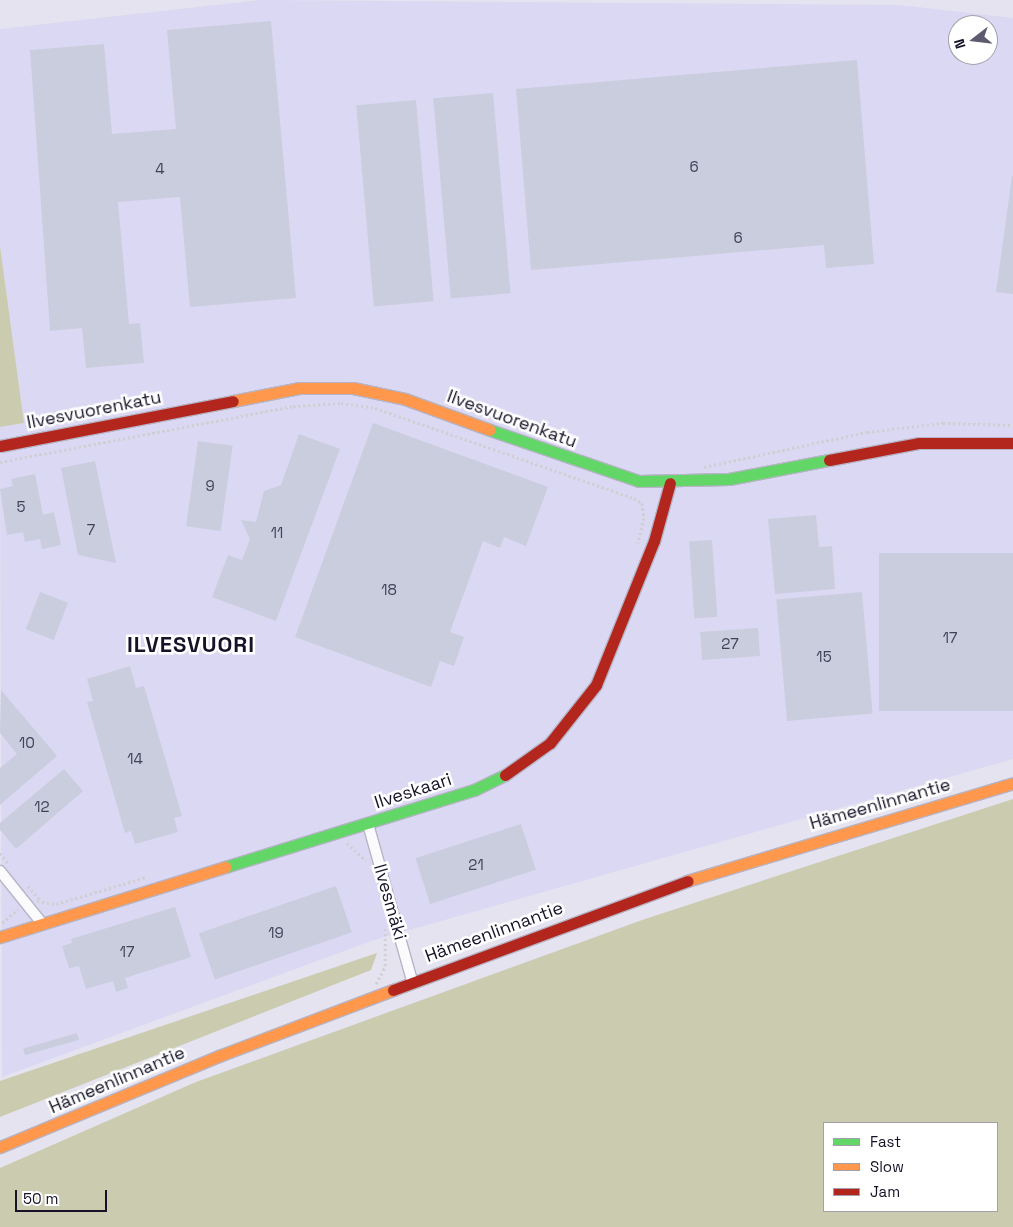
<!DOCTYPE html>
<html>
<head>
<meta charset="utf-8">
<style>
  body { margin:0 }
  #map { position:relative; width:1013px; height:1227px; overflow:hidden; background:#e4e3ef; font-family:"Space Grotesk",sans-serif }
  div>[style] { position:absolute }
  [style*='--x'] { left:calc(var(--x)*1px); top:calc(var(--y)*1px); width:calc(var(--w)*1px); rotate:calc(var(--a)*1deg) }
  .built>* { inset:0; background:#dbd8f4 }
  .green>* { inset:0; background:#cbcbb0 }
  .building>* { inset:0; background:#cacdde; transform-origin:0 0 }
  .path>* { height:2.5px; margin-top:-1.25px; transform-origin:0; background:repeating-linear-gradient(90deg,#d0cfd4 0 2.5px,transparent 0 5px) }
  .roads { filter:drop-shadow(1px 0 #b6b4c5) drop-shadow(-1px 0 #b6b4c5) drop-shadow(0 1px #b6b4c5) drop-shadow(0 -1px #b6b4c5) }
  .street>* { height:10px; margin:-5px; padding:0 5px; transform-origin:5px; border-radius:5px; background:#fbfbfd }
  .fast>* { height:11px; margin:-5.5px; padding:0 5.5px; transform-origin:5.5px; border-radius:5.5px; background:#63d668 }
  .slow>* { height:11px; margin:-5.5px; padding:0 5.5px; transform-origin:5.5px; border-radius:5.5px; background:#ff974d }
  .jam>* { height:11px; margin:-5.5px; padding:0 5.5px; transform-origin:5.5px; border-radius:5.5px; background:#b3261e }
  span { translate:-50% -50%; white-space:nowrap; text-align:center; line-height:1.15; -webkit-text-stroke:5px #fff; paint-order:stroke }
  .number-label { font-size:15px; color:#434156 }
  .number-label span { -webkit-text-stroke-width:0 }
  .street-label { font-size:18px; color:#161228 }
  .district-label { font-size:22px; color:#161228; font-weight:700; letter-spacing:1px }
  .legend { position:absolute; left:823px; top:1122px; width:175px; height:90px; box-sizing:border-box; background:#fff; border:1px solid #a2a0a9; margin:0; padding:6px 9px; list-style:none; font-size:15px; color:#161228 }
  .legend li { display:flex; align-items:center; gap:10px; height:25px }
  .legend b { width:25px; border:1px solid #a2a0a9 }
  .north { position:absolute; left:948px; top:15px; width:50px; height:50px; box-sizing:border-box; background:#fff; border:1px solid #a2a0a9; border-radius:50%; rotate:254deg; font-size:14px; font-weight:700; line-height:20px; text-align:center; color:#161228 }
  .north::after { content:''; display:block; margin:auto; width:18px; height:22px; background:#5e5b6e; clip-path:polygon(50% 0,100% 100%,50% 72%,0 100%) }
  .scale { position:absolute; left:15px; top:1190px; width:92px; height:22px; box-sizing:border-box; border:2px solid #161228; border-top:0; padding-left:6px; font-size:15px; line-height:18px; white-space:nowrap; color:#161228; -webkit-text-stroke:4px #fff; paint-order:stroke }
</style>
</head>
<body>
<div id="map">
  <div class="built">
    <div style="clip-path:polygon(evenodd,261px 0,899px 5px,1013px 18px,1013px 759px,374px 940px,2px 1077px,0 427px,24px 423px,0 246px,0 29px,261px 0,958px 25px,988px 25px,988px 55px,958px 55px,958px 25px)"></div>
  </div>
  <div class="green">
    <div style="clip-path:polygon(0 246px,24px 423px,0 427px)"></div>
    <div style="clip-path:polygon(evenodd,1013px 799px,1013px 1227px,0 1227px,0 1168px,196px 1082px,645px 919px,1013px 799px,997px 1123px,997px 1211px,824px 1211px,824px 1123px,997px 1123px)"></div>
    <div style="clip-path:polygon(377px 953px,371px 970px,0 1117px,0 1081px)"></div>
  </div>
  <div class="building">
    <div style="clip-path:polygon(271px 21px,296px 298px,190px 307px,180px 197px,118px 202px,129px 324px,140px 323px,144px 363px,86px 368px,82px 328px,50px 331px,30px 50px,104px 44px,112px 134px,176px 129px,167px 30px)"></div>
    <div style="clip-path:polygon(857px 60px,874px 264px,826px 268px,824px 245px,531px 270px,516px 89px)"></div>
    <div style="left:493px;top:93px;width:201px;height:60px;rotate:85deg"></div>
    <div style="left:416px;top:100px;width:202px;height:60px;rotate:85deg"></div>
    <div style="clip-path:polygon(1012px 176px,1013px 176px,1013px 294px,996px 292px)"></div>
    <div style="clip-path:polygon(373px 423px,548px 487px,526px 546px,504px 537px,500px 548px,483px 541px,450px 632px,464px 637px,454px 666px,440px 661px,431px 687px,295px 637px)"></div>
    <div style="clip-path:polygon(299px 434px,340px 449px,276px 621px,212px 597px,228px 555px,242px 560px,250px 539px,241px 520px,256px 522px,264px 491px,281px 485px)"></div>
    <div style="left:198px;top:441px;width:35px;height:86px;rotate:8deg"></div>
    <div style="clip-path:polygon(95px 461px,116px 563px,78px 555px,61px 468px)"></div>
    <div style="clip-path:polygon(35px 474px,43px 515px,54px 512px,61px 545px,42px 549px,40px 539px,25px 542px,23px 532px,7px 535px,0 489px,13px 486px,11px 479px)"></div>
    <div style="clip-path:polygon(816px 515px,819px 547px,832px 546px,835px 589px,775px 594px,768px 519px)"></div>
    <div style="left:712px;top:540px;width:77px;height:23px;rotate:86deg"></div>
    <div style="left:1013px;top:553px;width:158px;height:134px;rotate:90deg"></div>
    <div style="left:40px;top:592px;width:30px;height:40px;rotate:21deg"></div>
    <div style="left:862px;top:592px;width:122px;height:86px;rotate:85deg"></div>
    <div style="left:758px;top:628px;width:28px;height:58px;rotate:86deg"></div>
    <div style="clip-path:polygon(130px 666px,136px 688px,144px 686px,182px 816px,174px 818px,178px 832px,135px 844px,131px 831px,125px 833px,87px 702px,93px 701px,87px 679px)"></div>
    <div style="clip-path:polygon(1px 690px,57px 756px,0 805px,0 768px,17px 754px,0 733px)"></div>
    <div style="clip-path:polygon(64px 769px,83px 791px,16px 849px,0 830px,0 823px)"></div>
    <div style="left:521px;top:824px;width:48px;height:111px;rotate:72deg"></div>
    <div style="left:336px;top:886px;width:49px;height:145px;rotate:71deg"></div>
    <div style="clip-path:polygon(175px 907px,191px 957px,125px 978px,128px 988px,116px 992px,113px 981px,86px 989px,79px 966px,69px 968px,62px 946px,72px 943px,71px 939px)"></div>
    <div style="left:77px;top:1033px;width:7px;height:56px;rotate:74deg"></div>
  </div>
  <div class="path">
    <div style="--x:0;--y:462;--w:298;--a:-10.8"></div>
    <div style="--x:293;--y:406;--w:48;--a:-3.6"></div>
    <div style="--x:341;--y:403;--w:34;--a:8"></div>
    <div style="--x:375;--y:408;--w:274;--a:19.2"></div>
    <div style="--x:634;--y:498;--w:9;--a:32"></div>
    <div style="--x:642;--y:503;--w:15;--a:82"></div>
    <div style="--x:644;--y:518;--w:26;--a:103"></div>
    <div style="--x:704;--y:467;--w:167;--a:-12.1"></div>
    <div style="--x:867;--y:432;--w:77;--a:-6.8"></div>
    <div style="--x:943;--y:423;--w:70;--a:1.6"></div>
    <div style="--x:347;--y:843;--w:26;--a:43"></div>
    <div style="--x:0;--y:853;--w:13;--a:51"></div>
    <div style="--x:28;--y:886;--w:18;--a:49"></div>
    <div style="--x:37;--y:901;--w:19;--a:9"></div>
    <div style="--x:56;--y:904;--w:94;--a:-16.7"></div>
    <div style="--x:2;--y:923;--w:21;--a:-41"></div>
    <div style="--x:376;--y:984;--w:20;--a:-63"></div>
    <div style="--x:385;--y:966;--w:37;--a:-90"></div>
  </div>
  <div class="roads">
    <div class="street">
      <div style="--x:368;--y:824;--w:163;--a:74.3"></div>
      <div style="--x:0;--y:871;--w:65;--a:51.2"></div>
    </div>
    <div class="fast">
      <div style="--x:490;--y:430;--w:157;--a:18.9"></div>
      <div style="--x:639;--y:481;--w:90;--a:-1.3"></div>
      <div style="--x:729;--y:479;--w:102;--a:-10.8"></div>
      <div style="--x:225;--y:867;--w:261;--a:-17.2"></div>
      <div style="--x:474;--y:790;--w:34;--a:-26"></div>
    </div>
    <div class="slow">
      <div style="--x:233;--y:401;--w:67;--a:-11.1"></div>
      <div style="--x:299;--y:388;--w:54;--a:0"></div>
      <div style="--x:353;--y:388;--w:53;--a:11.9"></div>
      <div style="--x:405;--y:399;--w:90;--a:20"></div>
      <div style="--x:687;--y:881;--w:340;--a:-16.7"></div>
      <div style="--x:0;--y:937;--w:236;--a:-17.3"></div>
      <div style="--x:0;--y:1147;--w:237;--a:-22.6"></div>
      <div style="--x:219;--y:1056;--w:186;--a:-20.8"></div>
    </div>
    <div class="jam">
      <div style="--x:0;--y:446;--w:237;--a:-10.9"></div>
      <div style="--x:829;--y:460;--w:92;--a:-10.7"></div>
      <div style="--x:919;--y:443;--w:94;--a:0"></div>
      <div style="--x:505;--y:775;--w:55;--a:-35.4"></div>
      <div style="--x:550;--y:743;--w:74;--a:-51.6"></div>
      <div style="--x:596;--y:685;--w:155;--a:-68.1"></div>
      <div style="--x:654;--y:541;--w:60;--a:-74.6"></div>
      <div style="--x:393;--y:990;--w:314;--a:-20.3"></div>
    </div>
  </div>
  <div class="number-label">
    <span style="left:694px;top:167px">6</span>
    <span style="left:160px;top:169px">4</span>
    <span style="left:738px;top:238px">6</span>
    <span style="left:210px;top:486px">9</span>
    <span style="left:21px;top:507px">5</span>
    <span style="left:91px;top:530px">7</span>
    <span style="left:277px;top:533px">11</span>
    <span style="left:389px;top:590px">18</span>
    <span style="left:950px;top:638px">17</span>
    <span style="left:730px;top:644px">27</span>
    <span style="left:824px;top:657px">15</span>
    <span style="left:27px;top:743px">10</span>
    <span style="left:135px;top:759px">14</span>
    <span style="left:42px;top:807px">12</span>
    <span style="left:476px;top:865px">21</span>
    <span style="left:276px;top:933px">19</span>
    <span style="left:127px;top:952px">17</span>
  </div>
  <div class="street-label">
    <span style="left:94px;top:410px;rotate:-11deg">Ilvesvuorenkatu</span>
    <span style="left:512px;top:419px;rotate:20deg">Ilvesvuorenkatu</span>
    <span style="left:413px;top:791px;rotate:-18deg">Ilveskaari</span>
    <span style="left:880px;top:804px;rotate:-16deg">Hämeenlinnantie</span>
    <span style="left:390px;top:902px;rotate:74deg">Ilvesmäki</span>
    <span style="left:494px;top:932px;rotate:-20deg">Hämeenlinnantie</span>
    <span style="left:117px;top:1080px;rotate:-23deg">Hämeenlinnantie</span>
  </div>
  <div class="district-label">
    <span style="left:191px;top:645px">ILVESVUORI</span>
  </div>
  <ul class="legend">
  <li><b style="height:6px;background:#63d668"></b>Fast</li>
  <li><b style="height:6px;background:#ff974d"></b>Slow</li>
  <li><b style="height:6px;background:#b3261e"></b>Jam</li>
  </ul>
  <div class="north">N</div>
  <div class="scale">50 m</div>
</div>
</body>
</html>
